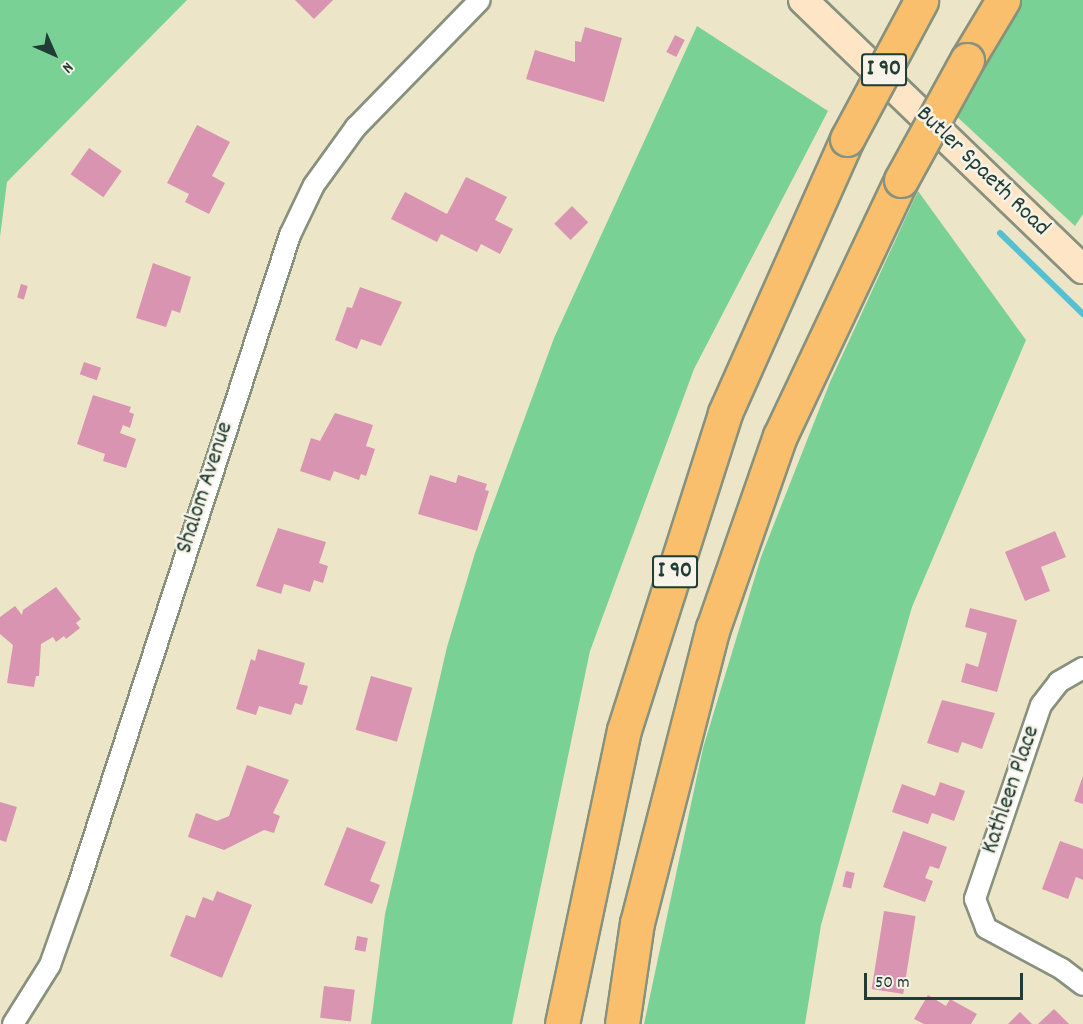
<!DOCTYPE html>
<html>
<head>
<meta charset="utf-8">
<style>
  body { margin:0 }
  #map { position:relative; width:1083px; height:1024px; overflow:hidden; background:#ede5c8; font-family:Dekko,sans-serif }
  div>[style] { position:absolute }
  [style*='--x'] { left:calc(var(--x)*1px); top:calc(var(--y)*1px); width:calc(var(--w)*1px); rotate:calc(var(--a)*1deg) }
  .green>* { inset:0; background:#7ad195 }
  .stream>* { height:6px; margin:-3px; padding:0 3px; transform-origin:3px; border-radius:3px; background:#56c0d3 }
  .building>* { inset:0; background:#d994b1; transform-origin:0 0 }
  .roads { filter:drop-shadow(2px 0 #86917e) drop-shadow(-2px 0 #86917e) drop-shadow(0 2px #86917e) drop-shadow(0 -2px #86917e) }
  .minor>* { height:20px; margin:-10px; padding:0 10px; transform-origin:10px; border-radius:10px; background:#fff }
  .secondary>* { height:28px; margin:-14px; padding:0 14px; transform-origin:14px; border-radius:14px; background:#fde5c5 }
  .motorway>* { height:33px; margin:-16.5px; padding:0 16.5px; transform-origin:16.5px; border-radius:16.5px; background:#f9bf6d }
  .bridges { filter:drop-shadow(2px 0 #86917e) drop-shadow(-2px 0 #86917e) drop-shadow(0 2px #86917e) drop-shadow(0 -2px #86917e) }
  .motorway-bridge>* { height:33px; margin:-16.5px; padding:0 16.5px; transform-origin:16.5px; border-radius:16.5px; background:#f9bf6d }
  span { translate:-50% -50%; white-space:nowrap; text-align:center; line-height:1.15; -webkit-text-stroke:5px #f7f3e8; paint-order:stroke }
  .shield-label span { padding:2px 4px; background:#f7f3e8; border:2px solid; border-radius:4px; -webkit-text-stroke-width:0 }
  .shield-label { font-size:22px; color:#1f3d34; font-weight:700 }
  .street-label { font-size:24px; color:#1f3d34 }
  .north { position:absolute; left:24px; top:24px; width:60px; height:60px; -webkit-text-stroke:4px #f7f3e8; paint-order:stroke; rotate:135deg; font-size:16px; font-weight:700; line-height:24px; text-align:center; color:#1f3d34 }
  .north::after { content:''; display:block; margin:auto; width:21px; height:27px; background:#1f3d34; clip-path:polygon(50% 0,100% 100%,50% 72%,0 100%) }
  .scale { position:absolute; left:864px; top:973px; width:159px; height:27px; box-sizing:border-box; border:3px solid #1f3d34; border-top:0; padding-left:8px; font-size:18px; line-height:21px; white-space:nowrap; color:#1f3d34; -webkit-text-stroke:4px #f7f3e8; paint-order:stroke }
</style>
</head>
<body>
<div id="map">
  <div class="green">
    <div style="clip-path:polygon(0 0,187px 0,7px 182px,0 237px)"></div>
    <div style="clip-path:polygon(1022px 0,1083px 0,1083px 214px,1075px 226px,954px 114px)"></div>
    <div style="clip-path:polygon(697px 26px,828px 111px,694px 369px,590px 651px,512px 1024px,371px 1024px,385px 914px,447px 647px,475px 553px,554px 338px)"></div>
    <div style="clip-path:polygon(918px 191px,1026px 340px,912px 607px,821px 925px,805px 1024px,644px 1024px,703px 748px,761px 557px,830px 382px)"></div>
  </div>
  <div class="stream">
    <div style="--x:1000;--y:233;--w:116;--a:44.3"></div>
  </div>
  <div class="building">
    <div style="clip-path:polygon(295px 0,333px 0,314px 19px)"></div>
    <div style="clip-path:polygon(585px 27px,622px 38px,604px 102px,526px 79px,535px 50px,575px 62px,575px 41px,581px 42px)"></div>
    <div style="left:675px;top:35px;width:11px;height:19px;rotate:27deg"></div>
    <div style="clip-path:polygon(197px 125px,230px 142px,212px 176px,225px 183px,209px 214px,185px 202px,189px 194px,167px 183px)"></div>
    <div style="left:89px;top:148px;width:40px;height:32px;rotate:35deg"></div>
    <div style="clip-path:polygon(466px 177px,507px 197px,495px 220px,513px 229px,500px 254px,481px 244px,477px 252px,441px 234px,437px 242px,391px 219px,405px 192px,447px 214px)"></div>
    <div style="left:572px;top:206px;width:23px;height:25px;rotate:45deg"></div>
    <div style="clip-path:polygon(153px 263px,191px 277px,180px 313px,172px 310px,166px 327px,136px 318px)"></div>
    <div style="left:21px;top:284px;width:7px;height:14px;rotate:16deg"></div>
    <div style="clip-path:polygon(360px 287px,402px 302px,381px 346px,361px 339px,357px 349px,335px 340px,347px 307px,352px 308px)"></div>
    <div style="left:84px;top:362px;width:18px;height:13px;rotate:19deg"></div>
    <div style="clip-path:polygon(93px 395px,131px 407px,129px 412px,134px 414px,130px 428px,123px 425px,120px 433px,136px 439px,126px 468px,103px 461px,105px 454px,77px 444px)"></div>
    <div style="clip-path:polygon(335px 413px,373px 425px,366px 446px,375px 449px,366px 476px,361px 474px,359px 480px,334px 471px,330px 481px,300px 471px,311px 438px,320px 441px)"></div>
    <div style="clip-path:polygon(430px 475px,456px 483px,458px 475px,487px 484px,485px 490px,489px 491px,477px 531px,418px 514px)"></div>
    <div style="clip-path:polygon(278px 528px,326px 542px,319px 563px,328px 566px,323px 583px,314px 580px,310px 592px,284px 584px,281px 594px,256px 586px)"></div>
    <div style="clip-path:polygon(1055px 531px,1066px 557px,1041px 567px,1050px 591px,1025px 601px,1005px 552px)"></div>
    <div style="clip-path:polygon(56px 587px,81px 619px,76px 623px,80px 628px,66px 639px,64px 636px,56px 642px,53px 637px,41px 644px,39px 676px,36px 676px,34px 687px,7px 683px,13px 645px,0 634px,0 617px,15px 606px,22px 615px,23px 610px)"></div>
    <div style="clip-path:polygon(970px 608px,1017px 620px,997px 692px,961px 682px,966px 663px,978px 667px,987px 633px,965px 627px)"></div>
    <div style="clip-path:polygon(258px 649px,305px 663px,299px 684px,308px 686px,302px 705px,295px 703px,291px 715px,259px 706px,256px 715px,236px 709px,251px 659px,255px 661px)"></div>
    <div style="left:371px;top:676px;width:43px;height:56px;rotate:16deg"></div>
    <div style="clip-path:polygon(942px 700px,995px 713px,982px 749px,962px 742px,958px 753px,927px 743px)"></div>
    <div style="clip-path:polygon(247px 765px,289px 780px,273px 813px,280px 816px,274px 833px,264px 830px,224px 850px,188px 837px,196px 813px,217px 821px,229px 816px)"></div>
    <div style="clip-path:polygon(1083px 776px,1083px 804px,1074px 801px)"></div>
    <div style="clip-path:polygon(940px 782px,965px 791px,954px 821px,932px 813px,928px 824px,892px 812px,902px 784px,935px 796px)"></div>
    <div style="clip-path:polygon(0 802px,17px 807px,6px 842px,0 840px)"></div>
    <div style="clip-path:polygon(347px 827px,386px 842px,370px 881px,380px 885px,372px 904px,324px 885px)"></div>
    <div style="clip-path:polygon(903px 831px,947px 847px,939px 869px,930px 866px,925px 878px,933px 881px,925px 902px,883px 887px)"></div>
    <div style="clip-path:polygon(1060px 841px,1083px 849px,1083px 880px,1076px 877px,1068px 899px,1042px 889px)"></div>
    <div style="left:846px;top:871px;width:9px;height:16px;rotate:13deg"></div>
    <div style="clip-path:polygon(217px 891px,252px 905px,222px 978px,170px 956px,186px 915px,195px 918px,203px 897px,213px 901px)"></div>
    <div style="left:884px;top:911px;width:32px;height:79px;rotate:9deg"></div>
    <div style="left:357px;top:936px;width:11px;height:14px;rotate:10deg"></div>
    <div style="left:324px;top:986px;width:31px;height:32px;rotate:7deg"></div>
    <div style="clip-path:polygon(928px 995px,946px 1006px,950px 999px,977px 1014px,971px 1024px,924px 1024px,914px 1019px)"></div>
    <div style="clip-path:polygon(1054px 1009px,1069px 1024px,1038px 1024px)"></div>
    <div style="clip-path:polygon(1020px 1012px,1032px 1024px,1008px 1024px)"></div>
  </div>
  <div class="roads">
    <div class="minor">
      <div style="--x:1083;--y:668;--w:28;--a:150"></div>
      <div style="--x:1059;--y:682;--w:29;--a:128"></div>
      <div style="--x:1041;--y:705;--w:205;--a:108.8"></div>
      <div style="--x:975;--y:899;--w:31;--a:69"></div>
      <div style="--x:986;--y:928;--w:86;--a:28.3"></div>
      <div style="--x:1062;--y:969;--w:26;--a:37"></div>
      <div style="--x:13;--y:1024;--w:70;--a:-57.9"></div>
      <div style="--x:50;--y:965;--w:84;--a:-70.5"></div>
      <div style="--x:78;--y:886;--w:685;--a:-71.96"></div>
      <div style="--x:290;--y:235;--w:55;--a:-64.4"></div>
      <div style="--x:314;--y:185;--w:72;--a:-54.1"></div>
      <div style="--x:356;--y:127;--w:177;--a:-45.7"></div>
    </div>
    <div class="secondary">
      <div style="--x:803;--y:0;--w:388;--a:43.9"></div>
    </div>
    <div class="motorway">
      <div style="--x:967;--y:60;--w:70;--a:-59"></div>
      <div style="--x:562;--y:1024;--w:300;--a:-78.1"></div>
      <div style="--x:624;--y:730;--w:333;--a:-72.3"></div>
      <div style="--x:725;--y:413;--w:300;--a:-66"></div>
      <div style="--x:622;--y:1024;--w:102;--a:-81.6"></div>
      <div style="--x:637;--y:923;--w:305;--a:-75.6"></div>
      <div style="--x:713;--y:628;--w:203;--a:-70.8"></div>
      <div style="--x:780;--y:436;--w:283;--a:-64.7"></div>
    </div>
  </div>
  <div class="bridges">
    <div class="motorway-bridge">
      <div style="--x:847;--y:139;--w:157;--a:-61.8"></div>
      <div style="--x:901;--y:180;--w:137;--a:-61.2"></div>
    </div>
  </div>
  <div class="shield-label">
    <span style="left:884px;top:70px">I 90</span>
    <span style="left:675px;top:572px">I 90</span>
  </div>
  <div class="street-label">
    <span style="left:982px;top:172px;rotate:44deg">Butler Spaeth Road</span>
    <span style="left:206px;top:488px;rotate:-72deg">Shalom Avenue</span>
    <span style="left:1012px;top:790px;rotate:-71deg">Kathleen Place</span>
  </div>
  <div class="north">N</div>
  <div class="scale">50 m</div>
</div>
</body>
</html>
